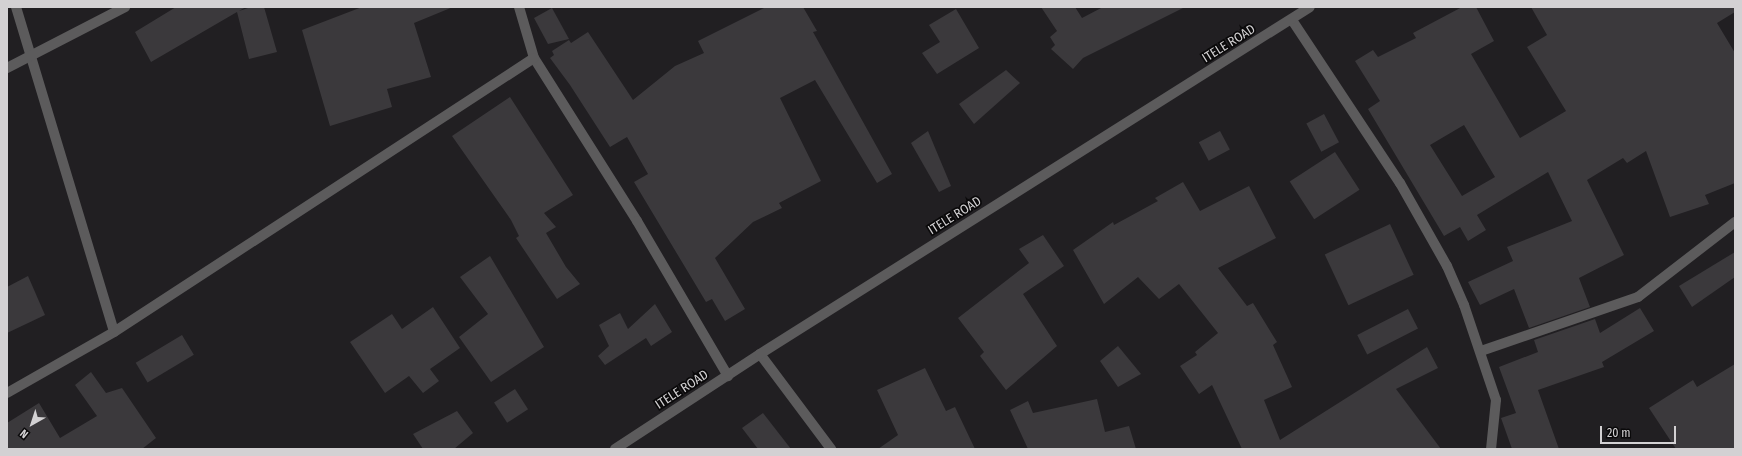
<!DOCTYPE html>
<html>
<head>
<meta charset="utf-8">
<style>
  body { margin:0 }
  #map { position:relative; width:1742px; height:456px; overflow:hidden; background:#211f22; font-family:"Fira Sans Condensed",sans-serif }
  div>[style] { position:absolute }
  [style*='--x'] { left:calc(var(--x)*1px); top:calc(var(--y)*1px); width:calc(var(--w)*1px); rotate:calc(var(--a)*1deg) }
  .building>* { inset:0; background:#3b393c; transform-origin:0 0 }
  .minor>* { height:10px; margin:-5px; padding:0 5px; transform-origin:5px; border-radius:5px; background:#5c5b5c }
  span { translate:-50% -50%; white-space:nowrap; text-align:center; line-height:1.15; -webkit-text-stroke:3.5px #0a090a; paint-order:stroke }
  .street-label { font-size:13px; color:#d3d1d3 }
  .frame { position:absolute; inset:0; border:8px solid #d3d1d3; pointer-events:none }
  .north { position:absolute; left:12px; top:404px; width:40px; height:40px; -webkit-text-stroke:3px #0a090a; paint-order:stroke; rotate:219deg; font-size:11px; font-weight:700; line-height:16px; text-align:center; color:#d3d1d3 }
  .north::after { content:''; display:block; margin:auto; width:14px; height:18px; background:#d3d1d3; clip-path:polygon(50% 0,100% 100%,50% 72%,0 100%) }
  .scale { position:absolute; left:1600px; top:426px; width:76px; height:18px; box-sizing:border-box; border:2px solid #d3d1d3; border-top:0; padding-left:5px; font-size:12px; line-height:14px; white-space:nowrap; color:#d3d1d3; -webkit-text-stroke:3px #0a090a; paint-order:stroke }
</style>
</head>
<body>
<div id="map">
  <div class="building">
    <div style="clip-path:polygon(176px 7px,246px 7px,239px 11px,251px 7px,264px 7px,277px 52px,249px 59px,237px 12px,151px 62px,135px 32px)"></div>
    <div style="clip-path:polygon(362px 7px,453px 7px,414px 23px,431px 77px,387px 89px,392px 107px,330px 126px,302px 30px)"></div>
    <div style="clip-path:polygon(766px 7px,803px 7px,817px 31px,813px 32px,892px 174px,877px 183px,815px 80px,780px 98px,821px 181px,779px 203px,782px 208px,753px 222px,715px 258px,745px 309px,725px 321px,712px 299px,706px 302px,634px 182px,648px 174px,627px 137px,610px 147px,570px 85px,550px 58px,554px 55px,552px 51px,569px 40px,571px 43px,588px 32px,633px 100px,675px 66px,704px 53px,698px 41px)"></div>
    <div style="clip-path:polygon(1041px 7px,1075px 7px,1082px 18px,1103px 7px,1185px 7px,1083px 58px,1073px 69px,1051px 49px,1055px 45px,1050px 37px,1057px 31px)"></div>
    <div style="clip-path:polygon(evenodd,1462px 7px,1476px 7px,1494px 41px,1471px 54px,1520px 138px,1566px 111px,1527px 47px,1547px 35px,1531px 7px,1735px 7px,1735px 12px,1717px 23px,1735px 53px,1735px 183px,1705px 195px,1709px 204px,1670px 217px,1646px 151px,1627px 163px,1623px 158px,1587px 180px,1624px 255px,1579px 278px,1590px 307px,1529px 328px,1514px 289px,1480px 305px,1468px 282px,1513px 261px,1507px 247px,1572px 221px,1548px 172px,1477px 215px,1486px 230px,1468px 241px,1460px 227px,1444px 236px,1368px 109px,1380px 101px,1355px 61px,1373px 50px,1378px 57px,1416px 38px,1413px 33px,1462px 7px,1464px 125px,1495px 177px,1462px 196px,1430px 145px,1464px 125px)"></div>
    <div style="clip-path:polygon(552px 8px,569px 39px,548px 44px,534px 18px)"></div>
    <div style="clip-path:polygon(956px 9px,979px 48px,937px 74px,922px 53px,940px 42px,929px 25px)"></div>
    <div style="clip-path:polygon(1006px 70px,1020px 83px,974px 124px,959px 104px)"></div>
    <div style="clip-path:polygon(510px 97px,573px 195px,544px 213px,556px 227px,546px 233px,566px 267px,580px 284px,557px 299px,516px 238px,519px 236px,511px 220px,452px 136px)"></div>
    <div style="left:1324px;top:114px;width:32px;height:20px;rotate:62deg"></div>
    <div style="clip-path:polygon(928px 131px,951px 186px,939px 192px,911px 143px)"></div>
    <div style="left:1220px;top:131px;width:21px;height:24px;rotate:62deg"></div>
    <div style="left:1335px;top:152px;width:45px;height:54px;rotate:57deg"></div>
    <div style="clip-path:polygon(1183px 182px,1200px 211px,1249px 186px,1276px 238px,1218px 268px,1247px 306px,1253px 303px,1277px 342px,1273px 345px,1292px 387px,1264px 400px,1280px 440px,1427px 347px,1438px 368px,1396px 389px,1441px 449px,1242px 449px,1212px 385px,1199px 394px,1180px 366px,1197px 355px,1195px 352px,1218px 333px,1179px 284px,1159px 299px,1138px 277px,1104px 304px,1073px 250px,1113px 222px,1114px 225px,1158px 201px,1155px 198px)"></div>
    <div style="left:1390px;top:224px;width:56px;height:72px;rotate:65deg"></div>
    <div style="clip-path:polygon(1043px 235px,1064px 266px,1023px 294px,1057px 346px,1006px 390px,980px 356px,984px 352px,958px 318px,1029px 263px,1019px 249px)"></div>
    <div style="clip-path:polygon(1735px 252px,1735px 277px,1692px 307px,1679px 286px)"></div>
    <div style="clip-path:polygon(490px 256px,544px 347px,491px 382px,459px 337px,488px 314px,460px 277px)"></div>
    <div style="clip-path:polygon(28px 276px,45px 315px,7px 333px,7px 287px)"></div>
    <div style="clip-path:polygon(655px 304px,672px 332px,651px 346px,646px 338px,605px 365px,598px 356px,609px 346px,599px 325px,620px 313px,628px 329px)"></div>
    <div style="clip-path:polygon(433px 307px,460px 348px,430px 369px,439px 381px,423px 393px,409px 376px,385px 393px,350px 342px,392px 314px,402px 329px)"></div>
    <div style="clip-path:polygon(1640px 308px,1654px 331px,1602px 362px,1604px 367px,1538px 390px,1559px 449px,1512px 449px,1501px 418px,1516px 413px,1499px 367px,1538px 352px,1534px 340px,1595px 319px,1600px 333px)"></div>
    <div style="left:1408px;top:309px;width:22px;height:57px;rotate:63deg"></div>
    <div style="left:182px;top:335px;width:23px;height:54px;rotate:59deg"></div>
    <div style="clip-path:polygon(1118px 346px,1141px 374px,1118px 387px,1100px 361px)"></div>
    <div style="clip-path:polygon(1735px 364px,1735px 449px,1676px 449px,1649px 408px,1693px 380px,1697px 387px)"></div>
    <div style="clip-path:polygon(925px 368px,946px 411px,955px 407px,975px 449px,878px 449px,898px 435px,877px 390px)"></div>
    <div style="clip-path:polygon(91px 372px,106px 393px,122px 388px,156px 438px,142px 449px,7px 449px,7px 423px,39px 403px,60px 438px,97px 416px,75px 385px)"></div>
    <div style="left:515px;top:389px;width:24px;height:25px;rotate:57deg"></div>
    <div style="clip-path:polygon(1097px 399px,1105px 432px,1129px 426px,1136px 449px,1028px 449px,1010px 410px,1028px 401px,1033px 413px)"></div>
    <div style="clip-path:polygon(457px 411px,473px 433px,454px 449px,423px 449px,413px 434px)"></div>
    <div style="clip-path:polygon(763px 413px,791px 449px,758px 449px,742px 428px)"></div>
  </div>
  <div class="minor">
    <div style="--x:16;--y:7;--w:339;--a:73.2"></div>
    <div style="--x:519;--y:7;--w:53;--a:73.6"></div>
    <div style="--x:534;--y:58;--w:193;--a:57.7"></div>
    <div style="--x:637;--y:221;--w:180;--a:59.6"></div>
    <div style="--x:1292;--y:20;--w:196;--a:56.5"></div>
    <div style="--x:1400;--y:183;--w:95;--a:60.5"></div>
    <div style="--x:1447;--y:266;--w:43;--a:66.4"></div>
    <div style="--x:1464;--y:305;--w:100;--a:71.4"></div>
    <div style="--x:1496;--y:400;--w:49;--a:95.8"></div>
    <div style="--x:7;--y:68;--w:133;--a:-27.3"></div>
    <div style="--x:1481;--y:351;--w:166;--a:-19"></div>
    <div style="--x:1638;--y:297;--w:123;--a:-37.7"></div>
    <div style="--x:760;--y:354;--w:119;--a:53.2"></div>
    <div style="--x:7;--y:393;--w:123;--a:-29.7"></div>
    <div style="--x:114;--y:332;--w:501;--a:-33.12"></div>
    <div style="--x:615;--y:449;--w:173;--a:-33.2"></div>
    <div style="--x:760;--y:354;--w:650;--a:-32.25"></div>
  </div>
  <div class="street-label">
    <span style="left:1229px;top:44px;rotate:-32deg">ITELE ROAD</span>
    <span style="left:955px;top:216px;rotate:-32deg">ITELE ROAD</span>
    <span style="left:682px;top:390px;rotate:-33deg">ITELE ROAD</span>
  </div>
  <div class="frame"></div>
  <div class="north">N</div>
  <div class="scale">20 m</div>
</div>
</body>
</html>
